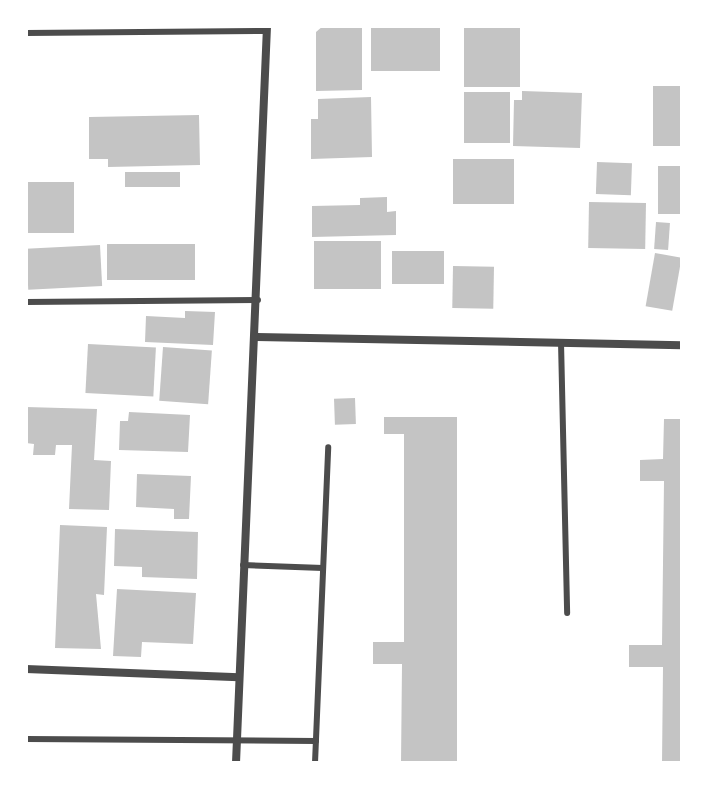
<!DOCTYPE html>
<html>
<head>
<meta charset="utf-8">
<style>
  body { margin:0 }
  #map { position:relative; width:708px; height:789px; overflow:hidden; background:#fff; font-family:"Roboto Serif",serif }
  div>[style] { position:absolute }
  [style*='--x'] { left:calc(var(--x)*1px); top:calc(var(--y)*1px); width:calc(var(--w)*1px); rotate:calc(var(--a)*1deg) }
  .building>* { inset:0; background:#c4c4c4; transform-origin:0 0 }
  .service>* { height:6px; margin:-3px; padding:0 3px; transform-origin:3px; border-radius:3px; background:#4c4c4c }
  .minor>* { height:8px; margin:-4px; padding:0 4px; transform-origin:4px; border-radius:4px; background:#4c4c4c }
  span { translate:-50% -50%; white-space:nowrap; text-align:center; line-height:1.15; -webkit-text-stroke:8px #fff; paint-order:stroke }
  .frame { position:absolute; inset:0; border:28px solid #fff; pointer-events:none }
</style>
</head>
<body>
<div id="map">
  <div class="building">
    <div style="clip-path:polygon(323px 26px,362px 26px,362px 90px,316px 91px,316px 32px)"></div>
    <div style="left:371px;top:26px;width:69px;height:45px"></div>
    <div style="left:464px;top:26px;width:56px;height:61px"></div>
    <div style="left:653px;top:86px;width:29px;height:60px"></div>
    <div style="clip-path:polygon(522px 91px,582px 93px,580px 148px,513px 146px,514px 100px,522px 100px)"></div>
    <div style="left:510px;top:92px;width:51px;height:46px;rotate:90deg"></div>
    <div style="clip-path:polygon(371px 97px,372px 157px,311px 159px,311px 119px,318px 119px,318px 99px)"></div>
    <div style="clip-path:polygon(199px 115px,200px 165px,108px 167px,108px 159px,89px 159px,89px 117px)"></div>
    <div style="left:453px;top:159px;width:61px;height:45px"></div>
    <div style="left:597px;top:162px;width:35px;height:32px;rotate:2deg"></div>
    <div style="left:658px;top:166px;width:24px;height:48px"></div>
    <div style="left:125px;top:172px;width:55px;height:15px"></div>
    <div style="left:74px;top:182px;width:51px;height:48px;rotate:90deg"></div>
    <div style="clip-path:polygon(387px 197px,387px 212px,396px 211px,396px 235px,312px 237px,312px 206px,360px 205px,360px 198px)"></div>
    <div style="left:589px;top:202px;width:57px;height:46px;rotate:1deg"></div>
    <div style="left:656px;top:222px;width:14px;height:27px;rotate:4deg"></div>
    <div style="left:314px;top:241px;width:67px;height:48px"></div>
    <div style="left:107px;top:244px;width:88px;height:36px"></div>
    <div style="left:100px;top:245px;width:41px;height:74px;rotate:87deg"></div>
    <div style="left:392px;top:251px;width:52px;height:33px"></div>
    <div style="left:655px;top:253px;width:27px;height:54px;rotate:10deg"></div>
    <div style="left:453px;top:266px;width:41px;height:42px;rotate:1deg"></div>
    <div style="clip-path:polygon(185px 311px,215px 312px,213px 345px,145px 342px,146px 316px,185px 318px)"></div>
    <div style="left:88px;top:344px;width:68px;height:49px;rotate:3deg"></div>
    <div style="left:163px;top:347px;width:49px;height:54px;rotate:4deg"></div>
    <div style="left:355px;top:398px;width:26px;height:21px;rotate:88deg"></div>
    <div style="clip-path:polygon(26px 407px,97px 409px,94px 460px,111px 461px,109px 510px,69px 509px,72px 445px,56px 445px,55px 455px,33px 455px,34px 444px,26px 443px)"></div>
    <div style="clip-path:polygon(129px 412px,190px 415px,188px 452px,119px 450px,120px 421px,128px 421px)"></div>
    <div style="clip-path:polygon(384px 417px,457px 417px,457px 763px,401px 763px,402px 664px,373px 664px,373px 642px,404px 642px,404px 434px,384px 434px)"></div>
    <div style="clip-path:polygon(664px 419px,682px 419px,682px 763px,662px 763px,663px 667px,629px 667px,629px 645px,662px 645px,664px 481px,640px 481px,640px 460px,663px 459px)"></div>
    <div style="clip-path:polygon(137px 474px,191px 476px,189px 519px,174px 519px,174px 509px,136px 507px)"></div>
    <div style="clip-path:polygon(60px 525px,107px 527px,104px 595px,96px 594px,101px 649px,55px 648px)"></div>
    <div style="clip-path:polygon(115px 529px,198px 532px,197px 579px,142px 577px,142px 567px,114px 566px)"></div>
    <div style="clip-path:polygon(117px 589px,196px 593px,193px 644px,142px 642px,141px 657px,113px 656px)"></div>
  </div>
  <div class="service">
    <div style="--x:26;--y:33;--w:241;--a:-0.5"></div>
    <div style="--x:26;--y:302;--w:232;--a:-0.5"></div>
    <div style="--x:561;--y:342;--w:271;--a:88.7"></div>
    <div style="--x:243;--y:565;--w:80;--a:2.1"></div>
    <div style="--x:26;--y:739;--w:290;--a:0.4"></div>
    <div style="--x:315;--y:763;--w:316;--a:-87.6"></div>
  </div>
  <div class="minor">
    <div style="--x:257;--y:337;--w:425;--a:1.1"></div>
    <div style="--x:26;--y:669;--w:213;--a:2.2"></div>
    <div style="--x:236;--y:763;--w:738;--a:-87.59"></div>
  </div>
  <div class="frame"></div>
</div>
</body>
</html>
